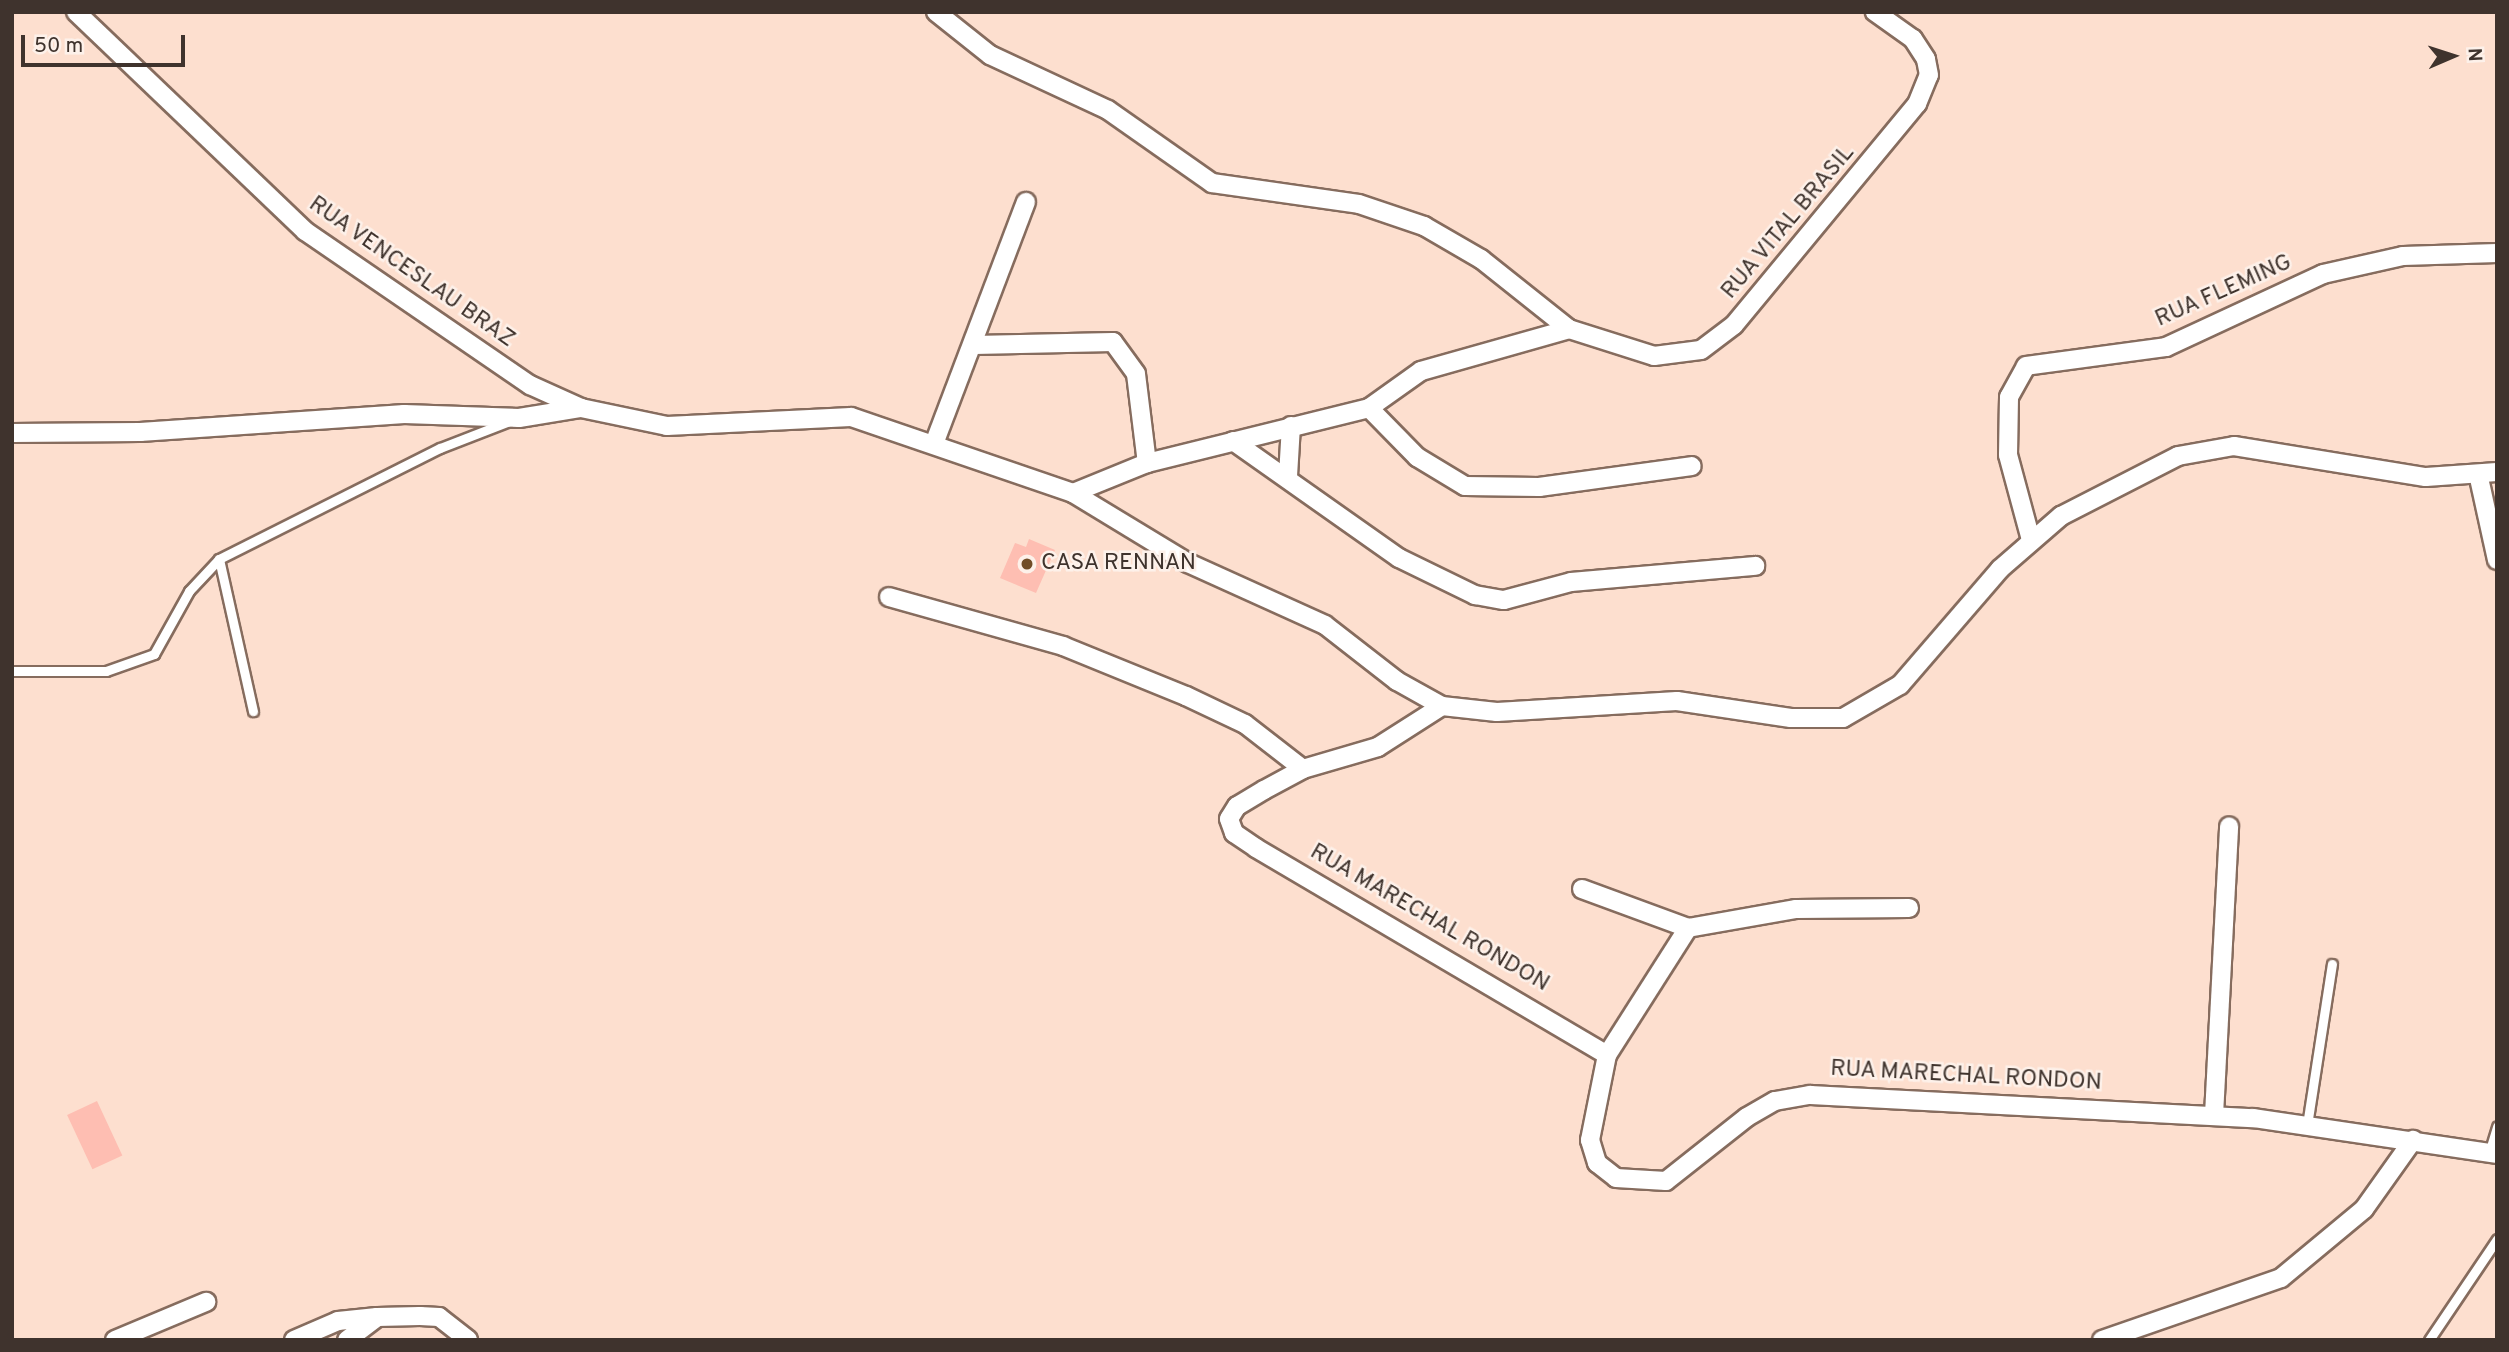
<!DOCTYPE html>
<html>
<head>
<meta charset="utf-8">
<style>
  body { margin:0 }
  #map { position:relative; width:2509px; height:1352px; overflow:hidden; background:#fddfcf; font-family:Overpass,sans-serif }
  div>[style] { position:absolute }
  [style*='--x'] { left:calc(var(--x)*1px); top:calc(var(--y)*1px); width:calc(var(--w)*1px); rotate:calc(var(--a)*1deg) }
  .building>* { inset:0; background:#febeb2; transform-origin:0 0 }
  .roads { filter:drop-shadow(2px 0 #866c5e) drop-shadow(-2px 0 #866c5e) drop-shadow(0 2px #866c5e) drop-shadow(0 -2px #866c5e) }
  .service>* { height:9px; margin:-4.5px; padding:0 4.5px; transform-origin:4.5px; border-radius:4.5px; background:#fff }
  .minor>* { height:18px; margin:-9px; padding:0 9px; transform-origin:9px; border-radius:9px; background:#fff }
  .dots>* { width:19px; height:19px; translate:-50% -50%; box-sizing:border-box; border:4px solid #fdf1ea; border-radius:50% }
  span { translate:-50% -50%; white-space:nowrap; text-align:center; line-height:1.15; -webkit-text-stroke:5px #fdf1ea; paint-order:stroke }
  .street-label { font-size:23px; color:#3f332d }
  .poi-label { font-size:23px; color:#3f332d }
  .left { translate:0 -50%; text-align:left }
  .frame { position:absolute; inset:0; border:14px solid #3f332d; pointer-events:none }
  .north { position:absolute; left:2418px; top:21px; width:70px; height:70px; -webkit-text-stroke:5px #fdf1ea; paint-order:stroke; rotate:87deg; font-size:19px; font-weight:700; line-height:28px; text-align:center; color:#3f332d }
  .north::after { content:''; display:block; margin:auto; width:24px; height:32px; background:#3f332d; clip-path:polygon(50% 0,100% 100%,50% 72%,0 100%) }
  .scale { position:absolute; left:21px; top:35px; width:164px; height:32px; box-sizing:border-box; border:4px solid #3f332d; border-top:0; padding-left:9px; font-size:21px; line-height:24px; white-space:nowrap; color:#3f332d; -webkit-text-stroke:5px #fdf1ea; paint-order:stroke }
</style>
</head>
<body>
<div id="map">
  <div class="building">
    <div style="clip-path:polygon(1029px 539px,1055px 550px,1036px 593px,1000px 578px,1015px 543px,1026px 547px)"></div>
    <div style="left:97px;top:1101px;width:60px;height:33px;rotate:65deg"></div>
  </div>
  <div class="roads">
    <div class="service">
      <div style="--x:219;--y:559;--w:156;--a:77.4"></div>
      <div style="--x:12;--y:671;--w:94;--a:0"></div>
      <div style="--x:106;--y:671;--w:51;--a:-19.5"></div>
      <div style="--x:154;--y:654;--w:72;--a:-60.9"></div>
      <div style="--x:189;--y:591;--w:44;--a:-46.8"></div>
      <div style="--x:219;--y:559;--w:247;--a:-26.7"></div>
      <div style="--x:440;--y:448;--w:72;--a:-21.2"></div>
      <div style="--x:2307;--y:1125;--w:163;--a:-81.2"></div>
      <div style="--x:2489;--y:1153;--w:28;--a:-73"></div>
      <div style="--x:2429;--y:1340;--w:122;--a:-56"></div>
    </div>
    <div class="minor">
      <div style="--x:76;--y:12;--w:317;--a:43.7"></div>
      <div style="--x:305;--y:231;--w:273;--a:34.4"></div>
      <div style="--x:530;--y:385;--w:56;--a:24.3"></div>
      <div style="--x:581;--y:408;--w:88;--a:11.8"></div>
      <div style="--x:667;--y:426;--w:184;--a:-2.8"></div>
      <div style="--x:851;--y:417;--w:235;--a:18.9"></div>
      <div style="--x:1073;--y:493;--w:135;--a:31.3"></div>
      <div style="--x:1188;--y:563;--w:150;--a:24.3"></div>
      <div style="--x:1325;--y:625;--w:91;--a:37.9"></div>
      <div style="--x:1397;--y:681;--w:51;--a:29.1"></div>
      <div style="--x:1442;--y:706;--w:55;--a:6.2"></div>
      <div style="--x:1497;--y:712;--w:180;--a:-3.5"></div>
      <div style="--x:1677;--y:701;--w:115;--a:8.5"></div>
      <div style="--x:1791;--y:718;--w:52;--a:0"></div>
      <div style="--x:1843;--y:718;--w:66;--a:-30.1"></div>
      <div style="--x:1900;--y:685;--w:153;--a:-49.2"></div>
      <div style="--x:2000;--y:569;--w:81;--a:-41"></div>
      <div style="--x:2061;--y:516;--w:131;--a:-27.1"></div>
      <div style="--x:2178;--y:456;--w:57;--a:-10.1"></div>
      <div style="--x:2234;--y:446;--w:194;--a:9.2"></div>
      <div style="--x:2426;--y:477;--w:71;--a:-4"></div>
      <div style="--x:936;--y:12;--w:69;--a:38.5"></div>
      <div style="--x:990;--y:55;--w:130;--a:25"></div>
      <div style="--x:1108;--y:110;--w:127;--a:35.1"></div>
      <div style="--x:1212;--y:183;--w:148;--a:8.1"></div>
      <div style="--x:1359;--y:204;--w:69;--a:18.7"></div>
      <div style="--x:1424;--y:226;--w:66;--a:30.1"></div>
      <div style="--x:1481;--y:259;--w:112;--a:38.5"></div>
      <div style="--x:1569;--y:329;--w:89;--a:17.6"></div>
      <div style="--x:1654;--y:356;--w:47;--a:-7.3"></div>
      <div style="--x:1701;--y:350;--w:41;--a:-37.1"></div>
      <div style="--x:1734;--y:325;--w:287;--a:-50.4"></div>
      <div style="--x:1917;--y:104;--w:31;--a:-68"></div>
      <div style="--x:1929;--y:75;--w:16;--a:-101"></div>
      <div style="--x:1926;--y:59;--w:24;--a:-123"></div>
      <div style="--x:1913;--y:39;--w:47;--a:-144.6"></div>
      <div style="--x:974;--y:345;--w:139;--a:-1.2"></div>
      <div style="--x:1113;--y:342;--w:39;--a:54"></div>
      <div style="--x:1136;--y:374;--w:90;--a:83"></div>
      <div style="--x:1369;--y:408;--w:69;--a:45.6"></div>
      <div style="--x:1417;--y:457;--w:56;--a:31.1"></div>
      <div style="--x:1465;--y:486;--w:74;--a:0.8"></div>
      <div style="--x:1539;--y:487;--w:154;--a:-7.8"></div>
      <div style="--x:12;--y:433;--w:128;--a:-0.4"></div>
      <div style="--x:140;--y:432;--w:265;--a:-3.9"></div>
      <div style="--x:404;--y:414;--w:115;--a:2"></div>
      <div style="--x:519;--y:418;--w:63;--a:-9.2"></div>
      <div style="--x:1233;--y:441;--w:203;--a:35.2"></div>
      <div style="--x:1399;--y:558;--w:85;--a:26"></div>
      <div style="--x:1475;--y:595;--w:29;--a:10"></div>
      <div style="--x:1504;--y:600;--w:69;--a:-15"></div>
      <div style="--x:1571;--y:582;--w:185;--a:-5"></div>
      <div style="--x:934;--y:444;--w:259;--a:-69.2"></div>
      <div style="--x:1288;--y:476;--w:50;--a:-86.6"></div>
      <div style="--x:2479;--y:478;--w:84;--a:77.6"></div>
      <div style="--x:1073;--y:493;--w:80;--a:-22.1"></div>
      <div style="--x:1147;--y:463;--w:229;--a:-13.9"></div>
      <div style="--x:1369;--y:408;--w:64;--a:-35.4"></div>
      <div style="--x:1421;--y:371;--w:154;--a:-15.8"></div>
      <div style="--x:2031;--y:540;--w:88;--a:-105.1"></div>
      <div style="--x:2008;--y:455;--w:58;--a:-89"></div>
      <div style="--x:2009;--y:397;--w:35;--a:-61"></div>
      <div style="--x:2026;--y:366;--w:141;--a:-7.7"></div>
      <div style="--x:2166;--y:347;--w:173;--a:-24.9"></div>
      <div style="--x:2323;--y:274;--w:82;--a:-12.7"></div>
      <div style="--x:2403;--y:256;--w:94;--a:-1.8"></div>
      <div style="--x:889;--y:597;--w:181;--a:15.7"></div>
      <div style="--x:1063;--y:646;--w:133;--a:22.1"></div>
      <div style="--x:1186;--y:696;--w:65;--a:25.4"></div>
      <div style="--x:1245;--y:724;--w:73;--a:37.8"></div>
      <div style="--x:1442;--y:706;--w:76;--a:147.4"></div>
      <div style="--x:1378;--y:747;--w:78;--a:163.7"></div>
      <div style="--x:1303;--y:769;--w:44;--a:151.7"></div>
      <div style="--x:1264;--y:790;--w:31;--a:149"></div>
      <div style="--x:1237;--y:806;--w:15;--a:122"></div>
      <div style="--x:1229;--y:819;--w:15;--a:70"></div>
      <div style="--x:1234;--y:833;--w:27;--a:34"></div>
      <div style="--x:1256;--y:848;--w:407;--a:30.5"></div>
      <div style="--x:1607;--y:1055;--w:87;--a:101.3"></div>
      <div style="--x:1590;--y:1140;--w:24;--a:73"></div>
      <div style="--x:1597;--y:1163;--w:24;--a:38"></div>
      <div style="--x:1616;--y:1178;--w:50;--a:3.4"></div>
      <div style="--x:1666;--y:1181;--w:103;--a:-38.3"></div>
      <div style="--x:1747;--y:1117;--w:32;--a:-30"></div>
      <div style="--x:1775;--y:1101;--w:36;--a:-10"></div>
      <div style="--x:1810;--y:1095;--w:444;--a:3"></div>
      <div style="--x:2253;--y:1118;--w:247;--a:8.4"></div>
      <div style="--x:1582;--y:889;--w:113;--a:20.2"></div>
      <div style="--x:1688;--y:928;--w:110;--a:-10"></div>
      <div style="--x:1796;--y:909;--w:113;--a:-0.5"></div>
      <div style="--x:1607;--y:1055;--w:151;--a:-57.5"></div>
      <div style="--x:2214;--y:1115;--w:289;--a:-87"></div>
      <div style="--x:115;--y:1340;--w:99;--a:-22.7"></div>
      <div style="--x:294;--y:1340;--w:48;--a:-23.4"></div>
      <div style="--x:338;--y:1321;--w:39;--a:-6"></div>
      <div style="--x:347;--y:1340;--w:38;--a:-37"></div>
      <div style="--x:377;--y:1317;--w:43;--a:-1.3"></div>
      <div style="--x:420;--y:1316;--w:19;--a:3"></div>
      <div style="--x:439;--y:1317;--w:37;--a:38"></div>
      <div style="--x:2102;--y:1340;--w:189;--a:-19.1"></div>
      <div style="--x:2281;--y:1278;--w:108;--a:-39.7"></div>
      <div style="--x:2364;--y:1209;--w:85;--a:-54.6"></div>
    </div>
  </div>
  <div class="dots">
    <div style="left:1027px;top:564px;background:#714d27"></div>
  </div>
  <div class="street-label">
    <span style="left:1789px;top:223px;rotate:-50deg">RUA VITAL BRASIL</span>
    <span style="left:411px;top:273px;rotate:35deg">RUA VENCESLAU BRAZ</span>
    <span style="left:2224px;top:292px;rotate:-24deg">RUA FLEMING</span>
    <span style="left:1429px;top:919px;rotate:30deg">RUA MARECHAL RONDON</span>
    <span style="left:1966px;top:1077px;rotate:3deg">RUA MARECHAL RONDON</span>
  </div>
  <div class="poi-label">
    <span class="left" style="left:1041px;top:564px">CASA RENNAN</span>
  </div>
  <div class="frame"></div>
  <div class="north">N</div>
  <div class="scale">50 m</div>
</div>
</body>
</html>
